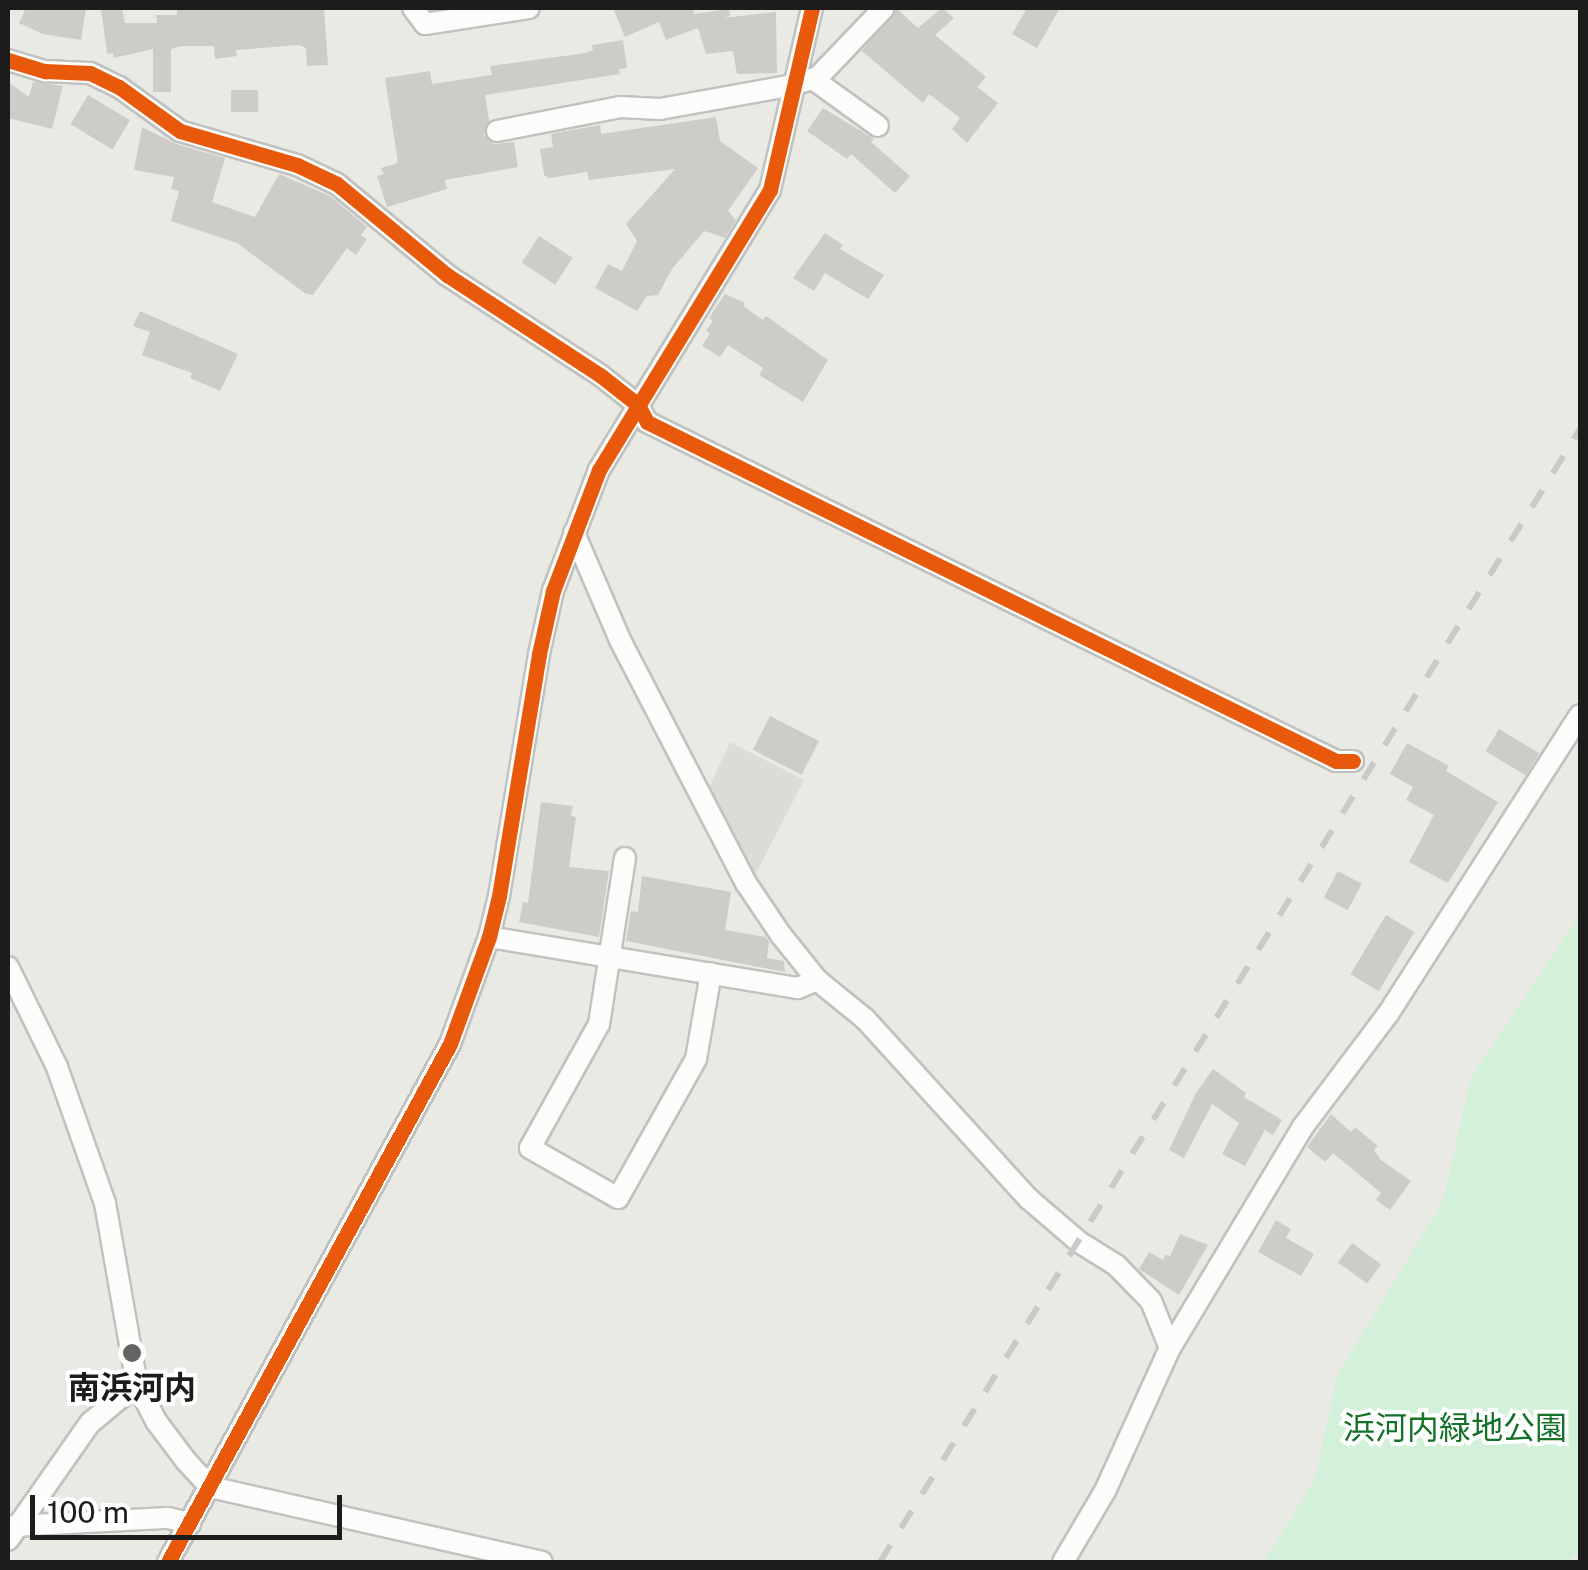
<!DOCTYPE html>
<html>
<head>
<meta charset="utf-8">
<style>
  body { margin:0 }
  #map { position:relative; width:1588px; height:1570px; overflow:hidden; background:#eaeae5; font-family:"Public Sans","Noto Sans JP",sans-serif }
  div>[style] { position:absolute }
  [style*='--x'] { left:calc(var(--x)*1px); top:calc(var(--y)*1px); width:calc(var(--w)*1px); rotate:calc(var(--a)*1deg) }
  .park>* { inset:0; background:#d3f0d8 }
  .parking>* { inset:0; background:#dbdbd8 }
  .building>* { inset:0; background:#cdccc8; transform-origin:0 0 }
  .roads { filter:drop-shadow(2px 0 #c1c1bf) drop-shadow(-2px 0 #c1c1bf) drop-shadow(0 2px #c1c1bf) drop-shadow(0 -2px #c1c1bf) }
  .minor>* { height:20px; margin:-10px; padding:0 10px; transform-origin:10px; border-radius:10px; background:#fcfcfb }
  .rail>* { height:6px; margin-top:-3px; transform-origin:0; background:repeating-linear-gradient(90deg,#c9c9c8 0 20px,transparent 0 40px) }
  .cycleway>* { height:15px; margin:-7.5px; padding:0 7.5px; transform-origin:7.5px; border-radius:7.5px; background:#e8590c }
  .dots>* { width:28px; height:28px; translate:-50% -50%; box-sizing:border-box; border:5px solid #fff; border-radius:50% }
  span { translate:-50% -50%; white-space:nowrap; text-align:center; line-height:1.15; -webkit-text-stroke:8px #fff; paint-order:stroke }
  .poi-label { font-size:32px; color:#1c1c1c; font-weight:700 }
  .park-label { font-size:32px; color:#137128 }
  .frame { position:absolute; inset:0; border:10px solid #1c1c1c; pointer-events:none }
  .scale { position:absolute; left:30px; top:1495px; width:312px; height:45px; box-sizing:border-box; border:5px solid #1c1c1c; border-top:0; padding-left:12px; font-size:30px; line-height:35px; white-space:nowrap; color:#1c1c1c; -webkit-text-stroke:8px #fff; paint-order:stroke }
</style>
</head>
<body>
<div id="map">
  <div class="park">
    <div style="clip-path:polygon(1580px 915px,1580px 1549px,1568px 1562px,1264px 1562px,1315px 1479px,1337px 1376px,1443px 1201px,1471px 1077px)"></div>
  </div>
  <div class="parking">
    <div style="clip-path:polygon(730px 742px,804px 780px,753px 879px,708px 790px)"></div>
  </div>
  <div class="building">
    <div style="clip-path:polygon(26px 8px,86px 8px,81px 40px,43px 34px,19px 23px)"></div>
    <div style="clip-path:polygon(101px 8px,122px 8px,125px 23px,157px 23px,156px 15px,177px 15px,177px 8px,324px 8px,328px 65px,307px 66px,306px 48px,299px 45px,236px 50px,237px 56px,215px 59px,214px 46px,181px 46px,171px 49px,171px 92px,153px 92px,153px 49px,114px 58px,113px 53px,107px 54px)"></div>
    <div style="clip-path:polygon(613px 8px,693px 8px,694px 14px,729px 9px,730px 16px,723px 18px,776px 12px,777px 73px,737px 74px,733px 51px,706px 54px,698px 28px,666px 40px,659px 22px,625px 37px)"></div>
    <div style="clip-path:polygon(942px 8px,954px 18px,935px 35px,986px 77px,977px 87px,998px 103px,967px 143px,952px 129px,960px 118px,929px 94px,923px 103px,862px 51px,897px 9px,918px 28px)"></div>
    <div style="clip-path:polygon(1027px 8px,1060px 8px,1037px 48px,1012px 34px)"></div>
    <div style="clip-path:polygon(623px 40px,627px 68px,619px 69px,620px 74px,485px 95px,489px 120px,484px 135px,494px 144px,514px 142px,518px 167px,445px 180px,447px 189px,387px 207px,377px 176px,384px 174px,381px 168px,398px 163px,385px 78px,430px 71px,432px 84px,492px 75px,490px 66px,586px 53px,593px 50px,592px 45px)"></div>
    <div style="clip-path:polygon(8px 82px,29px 97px,33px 82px,63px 86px,52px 129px,8px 118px)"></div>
    <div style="left:231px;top:90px;width:27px;height:22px"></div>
    <div style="left:88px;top:95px;width:49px;height:34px;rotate:31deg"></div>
    <div style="clip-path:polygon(823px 108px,874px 139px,871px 142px,910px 176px,895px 193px,851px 154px,847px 159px,807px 131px)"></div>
    <div style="clip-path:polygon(716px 117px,720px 141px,758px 168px,728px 211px,736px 220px,725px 238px,704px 231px,672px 269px,658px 295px,647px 296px,637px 311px,595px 288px,608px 264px,622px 271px,637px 241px,626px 224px,675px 169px,589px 180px,587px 172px,549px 178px,544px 175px,540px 149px,553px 147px,551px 134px,600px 125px,601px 134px)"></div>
    <div style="clip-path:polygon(142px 127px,176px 144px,225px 158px,212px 202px,255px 217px,279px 174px,330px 196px,367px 227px,361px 235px,367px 239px,356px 255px,347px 248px,313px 295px,306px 294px,237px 243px,171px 221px,179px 191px,171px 189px,174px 177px,134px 170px)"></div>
    <div style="clip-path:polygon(825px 233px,843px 245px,840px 249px,884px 275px,868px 299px,825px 273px,814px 291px,793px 278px)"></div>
    <div style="left:539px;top:236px;width:40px;height:32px;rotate:33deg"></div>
    <div style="clip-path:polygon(725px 294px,745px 303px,743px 306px,763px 320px,766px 316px,828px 360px,803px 402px,759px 375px,763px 368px,728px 345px,720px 357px,702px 346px,710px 333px,706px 331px,713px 321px,709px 318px)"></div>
    <div style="clip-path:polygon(140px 311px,238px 354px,220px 391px,190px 378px,192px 373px,142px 355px,150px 332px,133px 326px)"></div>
    <div style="left:770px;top:716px;width:55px;height:38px;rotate:27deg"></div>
    <div style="left:1499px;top:729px;width:47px;height:26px;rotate:31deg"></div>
    <div style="clip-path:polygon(1407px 743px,1449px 766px,1446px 771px,1498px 802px,1448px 883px,1409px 862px,1434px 815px,1406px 800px,1413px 787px,1390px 774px)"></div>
    <div style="clip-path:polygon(541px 802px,573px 806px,571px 816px,576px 817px,569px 867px,609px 871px,599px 937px,519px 922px,523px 902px,528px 903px)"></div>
    <div style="left:1338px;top:871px;width:27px;height:30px;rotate:28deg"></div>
    <div style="clip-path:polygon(642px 876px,731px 892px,725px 930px,766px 937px,769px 942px,767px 958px,784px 961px,785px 972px,626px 941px,631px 911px,638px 912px)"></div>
    <div style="left:1386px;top:915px;width:33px;height:69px;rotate:31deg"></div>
    <div style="clip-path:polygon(1213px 1069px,1246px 1093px,1244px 1097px,1282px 1120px,1273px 1135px,1265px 1130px,1245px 1166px,1222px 1154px,1239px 1123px,1212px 1104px,1184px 1158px,1169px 1150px,1196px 1093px)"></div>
    <div style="clip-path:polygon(1331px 1114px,1351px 1132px,1355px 1127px,1378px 1146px,1374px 1150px,1381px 1160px,1411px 1181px,1390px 1210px,1376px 1200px,1381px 1193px,1333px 1153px,1325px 1162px,1307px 1147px)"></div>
    <div style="clip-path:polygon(1276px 1220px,1291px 1229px,1286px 1238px,1314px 1254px,1301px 1276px,1258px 1252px)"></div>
    <div style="clip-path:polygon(1180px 1234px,1208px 1245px,1179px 1295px,1139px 1269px,1149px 1252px,1163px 1260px,1166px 1254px,1170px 1257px)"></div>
    <div style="left:1352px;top:1243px;width:36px;height:24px;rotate:36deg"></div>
  </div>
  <div class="roads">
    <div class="minor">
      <div style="--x:413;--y:8;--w:20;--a:53"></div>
      <div style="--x:425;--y:24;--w:105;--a:-8.7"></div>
      <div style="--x:8;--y:60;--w:39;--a:17"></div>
      <div style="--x:45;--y:71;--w:45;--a:2.5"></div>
      <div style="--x:90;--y:73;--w:32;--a:26"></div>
      <div style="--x:119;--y:87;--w:75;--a:35.8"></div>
      <div style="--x:180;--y:131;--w:122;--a:16.2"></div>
      <div style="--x:297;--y:165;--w:44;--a:25.4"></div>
      <div style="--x:337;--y:184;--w:143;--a:39.6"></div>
      <div style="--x:447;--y:275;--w:183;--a:33.2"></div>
      <div style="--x:600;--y:375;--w:48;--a:38.3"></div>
      <div style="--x:638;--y:405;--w:19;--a:62"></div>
      <div style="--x:647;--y:422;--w:768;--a:26.2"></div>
      <div style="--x:1336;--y:761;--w:17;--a:0"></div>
      <div style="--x:818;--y:77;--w:5;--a:101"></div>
      <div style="--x:817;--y:82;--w:75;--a:35.8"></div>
      <div style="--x:497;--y:131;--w:125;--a:-11"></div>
      <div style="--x:620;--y:107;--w:40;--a:2.9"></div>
      <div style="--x:660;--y:109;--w:135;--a:-10.2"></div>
      <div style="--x:793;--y:85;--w:26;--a:-18"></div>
      <div style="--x:818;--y:77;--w:95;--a:-46.3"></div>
      <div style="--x:574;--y:533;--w:116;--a:66.7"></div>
      <div style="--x:620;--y:640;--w:274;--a:62.6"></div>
      <div style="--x:746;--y:883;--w:63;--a:56.1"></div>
      <div style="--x:781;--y:935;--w:58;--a:51.3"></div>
      <div style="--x:817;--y:980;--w:62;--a:39.1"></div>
      <div style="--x:865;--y:1019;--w:244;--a:47.7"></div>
      <div style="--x:1029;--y:1199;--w:66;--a:40.7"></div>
      <div style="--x:1079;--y:1242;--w:44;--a:31.9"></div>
      <div style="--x:1116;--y:1265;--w:50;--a:45.8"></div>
      <div style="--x:1151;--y:1301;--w:51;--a:68"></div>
      <div style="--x:625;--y:858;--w:168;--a:98.9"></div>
      <div style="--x:599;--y:1024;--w:142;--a:119.1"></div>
      <div style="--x:530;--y:1148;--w:101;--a:29.6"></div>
      <div style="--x:618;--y:1198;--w:159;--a:-60.7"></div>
      <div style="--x:696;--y:1059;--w:87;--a:-80.1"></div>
      <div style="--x:489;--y:937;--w:313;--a:9.4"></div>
      <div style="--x:798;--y:988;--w:21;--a:-23"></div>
      <div style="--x:8;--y:967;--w:111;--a:63.9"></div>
      <div style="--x:57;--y:1067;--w:144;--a:70.6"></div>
      <div style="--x:105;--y:1203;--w:184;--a:80"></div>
      <div style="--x:137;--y:1384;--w:42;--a:62.8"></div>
      <div style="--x:156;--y:1421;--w:50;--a:53.1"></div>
      <div style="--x:186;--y:1461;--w:35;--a:47"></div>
      <div style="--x:210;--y:1487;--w:340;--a:12.7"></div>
      <div style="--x:13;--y:1526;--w:155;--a:-3"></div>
      <div style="--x:168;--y:1518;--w:23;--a:13"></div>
      <div style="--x:8;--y:1540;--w:143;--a:-55"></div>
      <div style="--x:90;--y:1423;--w:61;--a:-39.7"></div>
      <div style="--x:168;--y:1562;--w:590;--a:-61.44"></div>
      <div style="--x:450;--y:1044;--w:114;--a:-70"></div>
      <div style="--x:489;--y:937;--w:42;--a:-76.3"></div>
      <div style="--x:499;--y:896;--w:245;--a:-80.6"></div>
      <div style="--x:539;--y:654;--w:65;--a:-77.5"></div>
      <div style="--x:553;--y:591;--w:129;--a:-69.2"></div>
      <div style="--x:599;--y:470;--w:328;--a:-58.6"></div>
      <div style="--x:770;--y:190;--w:187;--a:-77"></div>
      <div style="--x:1063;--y:1562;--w:82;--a:-59.4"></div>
      <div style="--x:1105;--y:1491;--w:157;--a:-65.6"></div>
      <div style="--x:1170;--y:1348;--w:257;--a:-59"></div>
      <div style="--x:1302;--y:1128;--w:143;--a:-53"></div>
      <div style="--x:1388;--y:1014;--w:355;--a:-57.3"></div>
    </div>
  </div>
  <div class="rail">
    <div style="--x:880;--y:1562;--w:1332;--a:-58.29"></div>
  </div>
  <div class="cycleway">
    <div style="--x:8;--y:60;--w:39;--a:17"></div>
    <div style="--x:45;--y:71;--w:45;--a:2.5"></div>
    <div style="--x:90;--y:73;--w:32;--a:26"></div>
    <div style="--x:119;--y:87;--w:75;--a:35.8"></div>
    <div style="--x:180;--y:131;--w:122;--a:16.2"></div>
    <div style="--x:297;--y:165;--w:44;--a:25.4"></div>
    <div style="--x:337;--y:184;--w:143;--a:39.6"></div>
    <div style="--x:447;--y:275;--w:183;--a:33.2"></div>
    <div style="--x:600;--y:375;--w:48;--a:38.3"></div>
    <div style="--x:638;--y:405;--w:19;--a:62"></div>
    <div style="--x:647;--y:422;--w:768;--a:26.2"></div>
    <div style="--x:1336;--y:761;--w:17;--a:0"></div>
    <div style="--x:168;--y:1562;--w:590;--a:-61.44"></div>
    <div style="--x:450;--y:1044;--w:114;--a:-70"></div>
    <div style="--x:489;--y:937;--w:42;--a:-76.3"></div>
    <div style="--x:499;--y:896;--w:245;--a:-80.6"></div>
    <div style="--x:539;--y:654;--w:65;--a:-77.5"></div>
    <div style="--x:553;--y:591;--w:129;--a:-69.2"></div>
    <div style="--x:599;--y:470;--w:328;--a:-58.6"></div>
    <div style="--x:770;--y:190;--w:187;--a:-77"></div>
  </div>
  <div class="dots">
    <div style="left:132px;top:1353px;background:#646462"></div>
  </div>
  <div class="poi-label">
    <span style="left:132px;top:1388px">南浜河内</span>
  </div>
  <div class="park-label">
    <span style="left:1455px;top:1428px">浜河内緑地公園</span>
  </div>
  <div class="frame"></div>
  <div class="scale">100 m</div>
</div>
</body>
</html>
